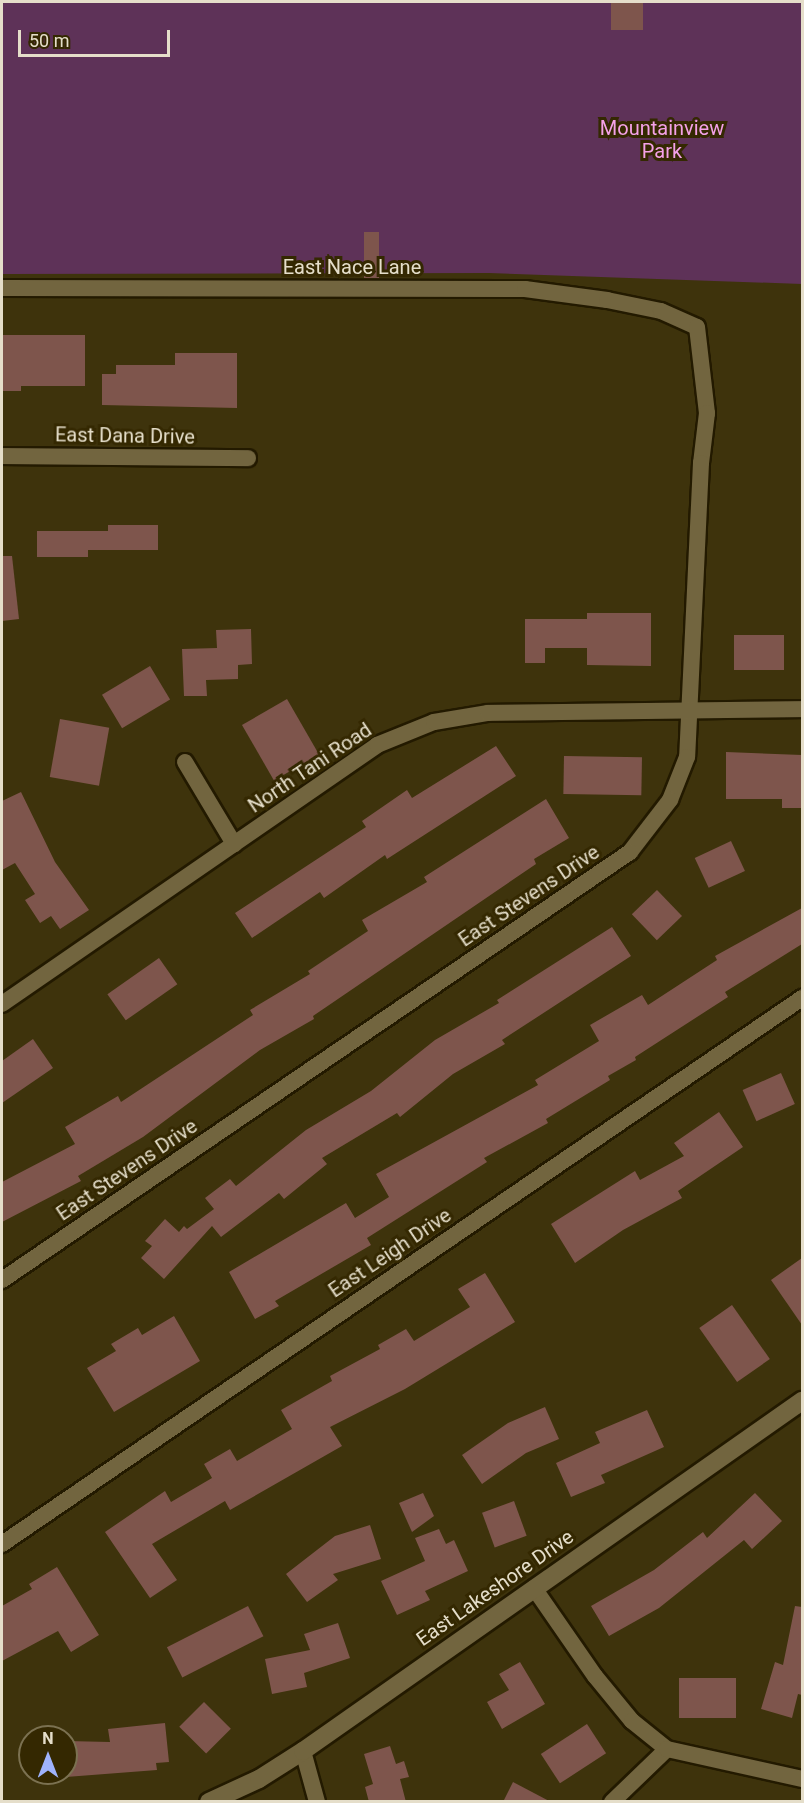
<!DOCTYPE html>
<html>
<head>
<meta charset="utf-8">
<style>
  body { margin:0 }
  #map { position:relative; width:804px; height:1803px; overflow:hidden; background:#3e330c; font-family:Roboto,sans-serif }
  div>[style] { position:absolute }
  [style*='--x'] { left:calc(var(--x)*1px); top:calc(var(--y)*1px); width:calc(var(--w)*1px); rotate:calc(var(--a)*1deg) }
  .green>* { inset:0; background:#5e3258 }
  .building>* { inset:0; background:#7e554c; transform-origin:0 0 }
  .roads { filter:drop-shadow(2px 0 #231a00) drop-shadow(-2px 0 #231a00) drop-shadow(0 2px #231a00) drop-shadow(0 -2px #231a00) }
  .street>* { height:16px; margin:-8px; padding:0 8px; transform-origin:8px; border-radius:8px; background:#72653f }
  .secondary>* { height:18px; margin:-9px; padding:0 9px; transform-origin:9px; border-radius:9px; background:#72653f }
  span { translate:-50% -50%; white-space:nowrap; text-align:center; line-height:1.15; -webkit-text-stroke:6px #342801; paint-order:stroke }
  .park-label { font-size:20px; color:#f4a1e7 }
  .street-label { font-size:20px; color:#e5deca }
  .frame { position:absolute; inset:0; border:3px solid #e5deca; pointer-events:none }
  .north { position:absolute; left:18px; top:1725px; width:60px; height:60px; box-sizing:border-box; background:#342801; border:2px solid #7b7151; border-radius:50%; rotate:0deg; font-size:16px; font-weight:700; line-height:24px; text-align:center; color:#e5deca }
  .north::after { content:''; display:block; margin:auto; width:21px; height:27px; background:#9fb3fd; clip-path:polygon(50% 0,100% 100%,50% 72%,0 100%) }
  .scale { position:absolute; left:18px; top:30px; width:152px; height:27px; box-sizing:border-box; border:3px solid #e5deca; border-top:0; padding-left:8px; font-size:18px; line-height:21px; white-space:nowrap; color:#e5deca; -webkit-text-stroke:4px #342801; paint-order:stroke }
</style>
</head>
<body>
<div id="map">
  <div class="green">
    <div style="clip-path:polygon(2px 2px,802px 2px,802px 284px,489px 273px,2px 274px)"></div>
  </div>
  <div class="building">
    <div style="left:611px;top:2px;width:32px;height:28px"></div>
    <div style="left:364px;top:232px;width:15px;height:46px"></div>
    <div style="clip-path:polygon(2px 335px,85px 335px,85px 386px,21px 386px,21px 391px,2px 391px)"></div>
    <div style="clip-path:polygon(175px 353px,237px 353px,237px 408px,102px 405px,102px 374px,116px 374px,116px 365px,175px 365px)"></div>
    <div style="clip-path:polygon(108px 525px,158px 525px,158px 550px,88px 550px,88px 557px,37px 557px,37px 531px,108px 531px)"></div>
    <div style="clip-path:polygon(2px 556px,12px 556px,19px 619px,2px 621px)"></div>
    <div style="clip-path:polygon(587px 613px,651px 613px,651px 666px,587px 665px,587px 648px,545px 648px,545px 663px,525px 663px,525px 619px,587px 619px)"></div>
    <div style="clip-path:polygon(251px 629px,252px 664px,238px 665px,238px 679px,206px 680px,207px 696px,184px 696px,182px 649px,217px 648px,216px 630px)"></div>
    <div style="left:734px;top:635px;width:50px;height:35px"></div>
    <div style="left:150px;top:666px;width:39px;height:56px;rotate:59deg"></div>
    <div style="left:287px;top:699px;width:64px;height:52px;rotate:60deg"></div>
    <div style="left:60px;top:719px;width:50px;height:59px;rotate:10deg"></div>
    <div style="clip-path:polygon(496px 746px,516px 776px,387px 859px,385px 855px,324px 898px,320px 892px,252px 938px,235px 913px,366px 827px,362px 821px,407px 790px,412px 798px)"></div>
    <div style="clip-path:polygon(726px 752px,802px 755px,802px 808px,782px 808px,782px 799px,726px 799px)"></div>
    <div style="left:564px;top:756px;width:78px;height:38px;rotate:1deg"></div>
    <div style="clip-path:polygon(21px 792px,55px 862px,89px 910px,60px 929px,51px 916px,40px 923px,25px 900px,35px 894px,15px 863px,2px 870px,2px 801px)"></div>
    <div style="clip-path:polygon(546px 799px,569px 838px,534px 859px,536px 864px,313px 1016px,314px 1019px,260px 1050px,143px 1137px,78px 1176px,81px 1181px,2px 1222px,2px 1182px,75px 1144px,65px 1127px,118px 1096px,121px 1102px,253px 1015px,250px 1010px,310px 974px,308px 971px,368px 931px,362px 920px,427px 882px,424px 877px)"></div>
    <div style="left:731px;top:841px;width:33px;height:40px;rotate:65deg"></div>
    <div style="left:657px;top:890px;width:36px;height:35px;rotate:46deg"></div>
    <div style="clip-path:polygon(802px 908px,802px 944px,725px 992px,728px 997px,635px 1057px,636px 1060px,608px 1076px,610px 1080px,546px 1119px,548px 1123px,484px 1158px,487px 1162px,367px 1238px,371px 1245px,275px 1301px,279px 1306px,255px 1319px,229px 1272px,346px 1203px,355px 1218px,389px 1197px,376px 1174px,538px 1085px,535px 1080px,599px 1041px,590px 1025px,642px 995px,648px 1005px,717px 960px,715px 956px)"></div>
    <div style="clip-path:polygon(612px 927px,631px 956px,502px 1040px,505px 1044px,453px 1074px,400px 1117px,397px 1113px,322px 1158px,327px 1164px,284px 1199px,279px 1193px,221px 1237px,212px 1226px,164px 1279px,141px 1258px,152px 1246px,145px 1241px,165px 1219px,179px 1232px,184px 1226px,187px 1229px,214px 1209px,205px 1198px,230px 1179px,236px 1186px,306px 1130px,371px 1091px,435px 1040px,499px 1003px,497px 1000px)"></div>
    <div style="left:159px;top:958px;width:32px;height:63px;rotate:55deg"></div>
    <div style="clip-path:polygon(33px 1039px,53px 1068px,2px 1103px,2px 1061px)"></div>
    <div style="left:781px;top:1073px;width:34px;height:42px;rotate:66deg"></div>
    <div style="clip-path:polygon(719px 1112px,743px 1147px,678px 1191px,682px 1198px,623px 1230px,575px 1263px,551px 1224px,635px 1171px,640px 1180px,684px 1156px,674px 1143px)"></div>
    <div style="clip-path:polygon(802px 1258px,802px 1325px,771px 1280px)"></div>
    <div style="clip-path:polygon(485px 1273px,515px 1322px,405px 1389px,330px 1427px,342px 1446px,230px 1510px,225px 1501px,152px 1544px,177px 1580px,150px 1598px,105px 1532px,165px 1491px,171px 1502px,212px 1478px,204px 1464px,230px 1449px,237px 1461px,292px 1429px,281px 1410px,332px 1381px,330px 1376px,380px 1349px,378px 1345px,406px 1329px,414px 1341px,470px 1307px,458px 1289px)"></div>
    <div style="left:732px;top:1305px;width:66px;height:40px;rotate:55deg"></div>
    <div style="clip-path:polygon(174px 1316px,200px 1361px,114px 1412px,87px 1368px,116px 1351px,111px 1344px,138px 1328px,142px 1335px)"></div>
    <div style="clip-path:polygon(545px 1407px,559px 1439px,526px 1453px,482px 1484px,462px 1455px,508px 1423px)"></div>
    <div style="clip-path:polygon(647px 1410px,664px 1447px,601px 1475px,605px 1483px,571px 1497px,556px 1463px,600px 1443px,595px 1432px)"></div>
    <div style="clip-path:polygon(423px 1493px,434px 1516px,412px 1532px,399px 1503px)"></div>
    <div style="clip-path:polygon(755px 1493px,782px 1521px,752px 1549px,744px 1540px,659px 1608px,609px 1636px,591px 1606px,654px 1570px,703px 1532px,707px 1538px)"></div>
    <div style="left:514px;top:1501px;width:37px;height:34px;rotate:70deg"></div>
    <div style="clip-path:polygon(370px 1525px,381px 1559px,333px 1574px,338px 1580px,307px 1602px,286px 1574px,335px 1536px)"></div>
    <div style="clip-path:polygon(439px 1529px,446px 1544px,454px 1540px,468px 1571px,425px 1591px,430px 1600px,397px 1615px,381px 1581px,425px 1561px,415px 1538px)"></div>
    <div style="clip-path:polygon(57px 1567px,99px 1635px,71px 1652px,58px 1631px,2px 1661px,2px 1606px,32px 1589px,29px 1584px)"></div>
    <div style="left:248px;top:1606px;width:34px;height:91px;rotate:63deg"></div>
    <div style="clip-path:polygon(795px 1606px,802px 1607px,802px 1695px,798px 1694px,792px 1718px,761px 1709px,775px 1662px,783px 1665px)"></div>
    <div style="clip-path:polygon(338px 1623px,350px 1658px,304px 1673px,307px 1687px,272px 1694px,265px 1659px,310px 1650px,304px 1634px)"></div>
    <div style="clip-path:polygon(520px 1662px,545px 1704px,502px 1729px,487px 1702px,509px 1690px,499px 1674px)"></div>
    <div style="left:679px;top:1678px;width:57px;height:40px"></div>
    <div style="left:204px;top:1702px;width:38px;height:35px;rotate:45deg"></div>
    <div style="clip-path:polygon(165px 1723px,169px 1762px,156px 1763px,157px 1770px,66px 1777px,66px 1741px,110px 1742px,108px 1729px)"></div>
    <div style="left:587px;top:1724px;width:35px;height:55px;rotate:57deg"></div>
    <div style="clip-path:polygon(390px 1746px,396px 1764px,404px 1761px,409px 1777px,400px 1779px,406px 1802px,369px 1802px,365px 1787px,373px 1784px,364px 1754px)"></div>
    <div style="clip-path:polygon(513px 1782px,551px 1802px,503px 1802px)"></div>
  </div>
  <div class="roads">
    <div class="street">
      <div style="--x:2;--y:288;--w:523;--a:0.11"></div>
      <div style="--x:525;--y:289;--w:83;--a:7.6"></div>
      <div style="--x:607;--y:300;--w:55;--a:11.5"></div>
      <div style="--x:661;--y:311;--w:39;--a:24"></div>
      <div style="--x:697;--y:327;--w:87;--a:83.4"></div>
      <div style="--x:707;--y:413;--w:50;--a:96.8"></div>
      <div style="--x:701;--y:463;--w:294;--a:92.7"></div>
      <div style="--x:687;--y:757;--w:46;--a:111.6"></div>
      <div style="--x:670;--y:800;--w:66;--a:127.6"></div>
      <div style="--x:630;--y:852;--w:760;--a:145.72"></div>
      <div style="--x:2;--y:456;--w:246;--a:0.5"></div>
      <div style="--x:185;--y:762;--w:96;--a:59.1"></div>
      <div style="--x:2;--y:1004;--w:456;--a:-34.6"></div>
      <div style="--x:377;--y:745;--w:61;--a:-22"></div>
      <div style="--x:434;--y:722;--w:55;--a:-9.5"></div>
      <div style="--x:488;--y:713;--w:314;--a:-0.7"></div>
      <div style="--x:2;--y:1544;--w:969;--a:-34.31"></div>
      <div style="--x:534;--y:1588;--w:107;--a:55.3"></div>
      <div style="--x:595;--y:1676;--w:58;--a:50.6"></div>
      <div style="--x:632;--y:1721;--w:45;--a:38.7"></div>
      <div style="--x:303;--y:1751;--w:53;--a:74.6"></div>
      <div style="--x:612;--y:1802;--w:76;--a:-43.9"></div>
      <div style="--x:667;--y:1749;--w:138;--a:12.5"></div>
    </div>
    <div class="secondary">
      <div style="--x:209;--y:1802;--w:55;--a:-24.7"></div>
      <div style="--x:259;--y:1779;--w:52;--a:-32.5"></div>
      <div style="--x:303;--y:1751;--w:610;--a:-35.05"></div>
    </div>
  </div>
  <div class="park-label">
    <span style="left:662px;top:140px">Mountainview<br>Park</span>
  </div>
  <div class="street-label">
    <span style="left:352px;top:267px">East Nace Lane</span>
    <span style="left:125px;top:436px;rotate:1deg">East Dana Drive</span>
    <span style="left:310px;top:768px;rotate:-34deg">North Tani Road</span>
    <span style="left:529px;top:896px;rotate:-34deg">East Stevens Drive</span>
    <span style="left:127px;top:1170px;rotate:-34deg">East Stevens Drive</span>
    <span style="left:390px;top:1253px;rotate:-34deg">East Leigh Drive</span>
    <span style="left:495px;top:1588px;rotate:-35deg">East Lakeshore Drive</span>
  </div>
  <div class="frame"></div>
  <div class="north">N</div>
  <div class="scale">50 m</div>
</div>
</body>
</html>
